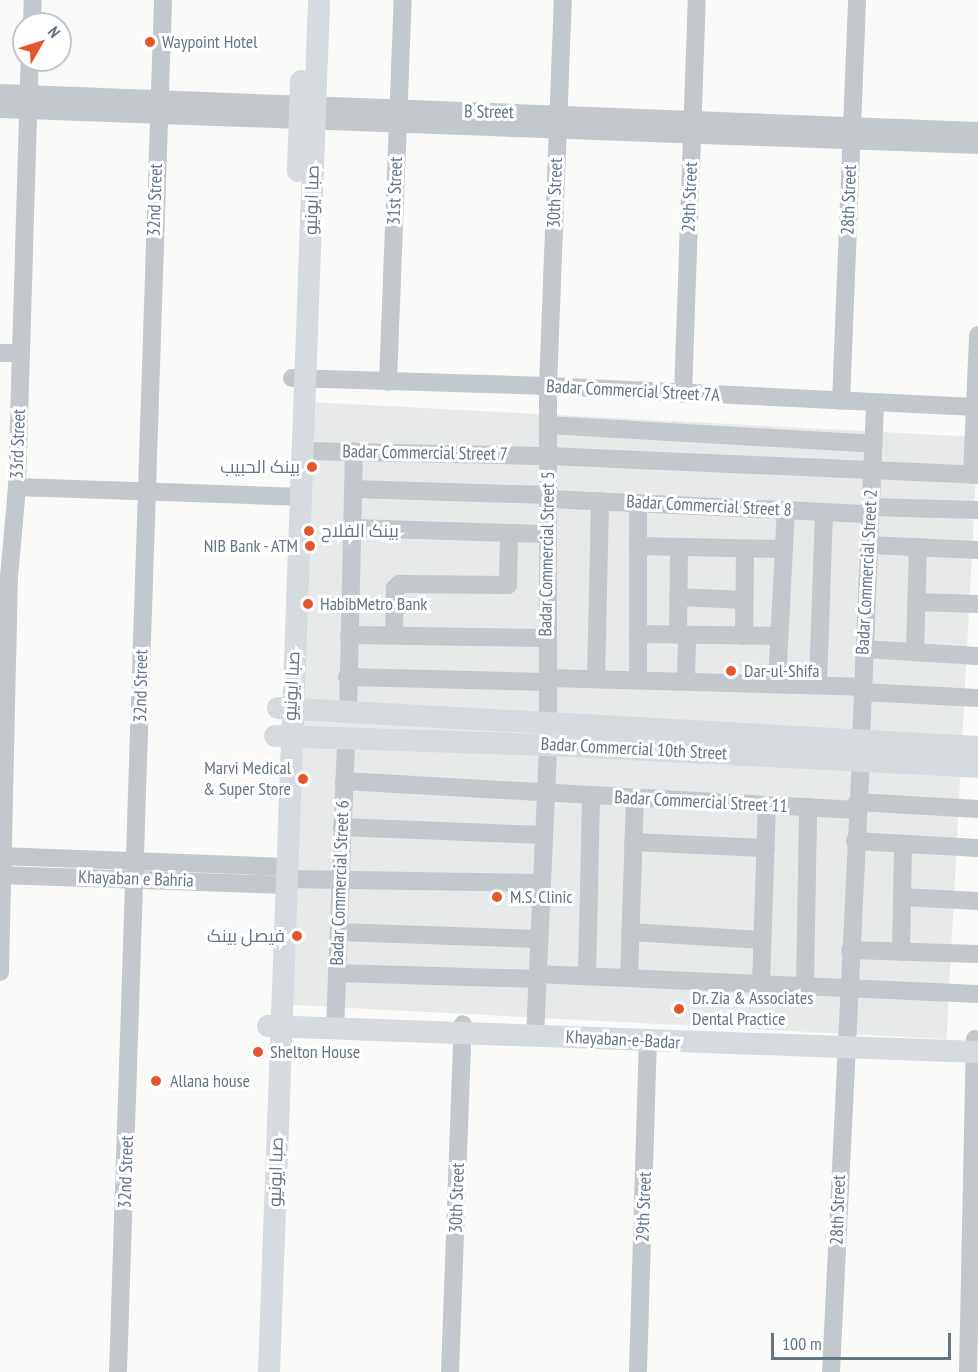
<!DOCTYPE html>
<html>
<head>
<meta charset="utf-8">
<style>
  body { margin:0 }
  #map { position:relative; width:978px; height:1372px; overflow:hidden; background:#fafaf8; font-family:"PT Sans Narrow",Cairo,sans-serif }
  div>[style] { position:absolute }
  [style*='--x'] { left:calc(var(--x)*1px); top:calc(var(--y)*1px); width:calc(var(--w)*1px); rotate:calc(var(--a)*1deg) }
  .built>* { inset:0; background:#e8e9e9; transform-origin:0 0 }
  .minor>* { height:18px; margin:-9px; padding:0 9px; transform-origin:9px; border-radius:9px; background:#c3c8cc }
  .major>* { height:22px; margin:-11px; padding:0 11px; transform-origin:11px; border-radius:11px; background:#d6dbdf }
  .dots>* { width:16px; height:16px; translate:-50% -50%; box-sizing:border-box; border:3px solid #fff; border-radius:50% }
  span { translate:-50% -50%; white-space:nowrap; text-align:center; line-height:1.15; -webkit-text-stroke:6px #fff; paint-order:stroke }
  .poi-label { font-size:18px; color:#657683 }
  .left { translate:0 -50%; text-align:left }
  .right { translate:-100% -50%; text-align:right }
  .street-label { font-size:18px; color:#657683 }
  .north { position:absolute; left:12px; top:12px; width:60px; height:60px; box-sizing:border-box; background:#fff; border:2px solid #c1c8cd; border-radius:50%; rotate:51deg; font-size:16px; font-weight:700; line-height:24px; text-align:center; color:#657683 }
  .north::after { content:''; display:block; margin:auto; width:21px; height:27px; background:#e4572e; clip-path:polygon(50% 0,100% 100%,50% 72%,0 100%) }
  .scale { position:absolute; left:771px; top:1333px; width:180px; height:27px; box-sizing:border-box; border:3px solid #657683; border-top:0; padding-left:8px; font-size:18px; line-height:21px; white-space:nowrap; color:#657683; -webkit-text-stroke:4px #fff; paint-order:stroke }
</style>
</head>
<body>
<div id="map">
  <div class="built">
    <div style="left:310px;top:402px;width:669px;height:603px;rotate:3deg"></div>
  </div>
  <div class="minor">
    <div style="--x:32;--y:24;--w:24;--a:-88"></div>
    <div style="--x:0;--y:93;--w:979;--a:2.23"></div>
    <div style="--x:0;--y:109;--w:979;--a:2.11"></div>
    <div style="--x:0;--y:353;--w:21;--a:0"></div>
    <div style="--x:292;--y:378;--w:256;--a:1.8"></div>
    <div style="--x:548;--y:386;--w:428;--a:2.8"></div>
    <div style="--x:388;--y:382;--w:382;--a:-87.8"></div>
    <div style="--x:683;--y:394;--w:394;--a:-88"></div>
    <div style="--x:841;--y:401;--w:401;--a:-87.7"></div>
    <div style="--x:548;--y:425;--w:326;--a:3.3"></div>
    <div style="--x:302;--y:451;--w:246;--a:1.2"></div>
    <div style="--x:548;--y:456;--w:430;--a:2.5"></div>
    <div style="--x:972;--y:475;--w:140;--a:-87.5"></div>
    <div style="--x:17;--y:487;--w:284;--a:2"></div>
    <div style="--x:354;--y:489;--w:194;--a:1.8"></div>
    <div style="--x:548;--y:499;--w:322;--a:2.7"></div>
    <div style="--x:638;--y:503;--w:176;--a:90"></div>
    <div style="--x:870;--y:507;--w:108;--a:1.6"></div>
    <div style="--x:353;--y:528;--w:195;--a:1.8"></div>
    <div style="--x:869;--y:545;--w:109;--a:2.6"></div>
    <div style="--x:638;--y:546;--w:146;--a:1.2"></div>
    <div style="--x:678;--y:597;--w:66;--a:2.6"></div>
    <div style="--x:916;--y:602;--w:62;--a:1.8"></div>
    <div style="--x:638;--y:634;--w:141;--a:0.8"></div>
    <div style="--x:349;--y:635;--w:197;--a:0.9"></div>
    <div style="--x:394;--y:635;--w:47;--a:-88.8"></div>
    <div style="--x:395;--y:588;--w:6;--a:-45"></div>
    <div style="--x:399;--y:584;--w:109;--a:0.5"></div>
    <div style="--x:508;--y:585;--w:52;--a:-88.9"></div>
    <div style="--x:678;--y:635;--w:88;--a:-89.3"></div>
    <div style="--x:744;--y:636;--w:87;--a:-89.3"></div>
    <div style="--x:864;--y:649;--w:114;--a:3.5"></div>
    <div style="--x:915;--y:652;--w:105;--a:-88.4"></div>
    <div style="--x:347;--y:677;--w:200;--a:1.4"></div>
    <div style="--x:548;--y:678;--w:314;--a:1.6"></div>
    <div style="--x:596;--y:679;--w:178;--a:-88.7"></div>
    <div style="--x:686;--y:680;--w:45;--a:-88.7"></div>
    <div style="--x:777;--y:681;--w:171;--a:-87"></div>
    <div style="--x:818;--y:684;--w:172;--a:-88"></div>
    <div style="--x:862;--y:692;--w:116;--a:3"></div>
    <div style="--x:348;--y:714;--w:263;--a:-88.7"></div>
    <div style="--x:548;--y:723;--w:337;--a:-90"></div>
    <div style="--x:548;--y:386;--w:386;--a:-87.8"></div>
    <div style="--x:861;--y:740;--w:337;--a:-87.6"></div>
    <div style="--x:344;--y:781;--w:514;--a:3.24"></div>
    <div style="--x:857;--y:802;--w:121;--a:3.3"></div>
    <div style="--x:342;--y:827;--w:201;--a:2.3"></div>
    <div style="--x:855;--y:841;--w:123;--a:3.3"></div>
    <div style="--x:633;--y:842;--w:133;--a:2.6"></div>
    <div style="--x:0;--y:856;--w:287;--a:2.2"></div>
    <div style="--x:0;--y:875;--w:286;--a:2"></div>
    <div style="--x:287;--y:879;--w:254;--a:0.9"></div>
    <div style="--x:902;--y:897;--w:76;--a:3"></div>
    <div style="--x:339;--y:932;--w:200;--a:2"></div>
    <div style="--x:630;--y:932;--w:132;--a:3.5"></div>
    <div style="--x:850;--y:950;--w:128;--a:1.8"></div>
    <div style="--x:901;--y:952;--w:108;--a:-88.9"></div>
    <div style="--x:0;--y:972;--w:395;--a:-88.7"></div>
    <div style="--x:9;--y:577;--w:90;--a:-84.9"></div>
    <div style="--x:17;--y:487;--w:427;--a:-88.3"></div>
    <div style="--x:337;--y:973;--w:200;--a:1.7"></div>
    <div style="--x:537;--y:974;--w:441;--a:2.6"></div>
    <div style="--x:587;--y:976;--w:180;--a:-88.7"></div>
    <div style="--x:629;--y:978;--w:180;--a:-88.1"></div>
    <div style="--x:761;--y:984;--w:179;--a:-88.1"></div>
    <div style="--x:805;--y:986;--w:179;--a:-89"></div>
    <div style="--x:335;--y:1029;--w:291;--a:-87.8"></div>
    <div style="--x:535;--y:1036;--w:291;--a:-87.4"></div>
    <div style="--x:118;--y:1372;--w:1373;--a:-88.12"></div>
    <div style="--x:450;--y:1372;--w:348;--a:-87.9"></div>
    <div style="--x:638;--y:1372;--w:330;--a:-88.3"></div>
    <div style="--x:831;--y:1372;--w:614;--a:-87.2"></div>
    <div style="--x:968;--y:1372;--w:333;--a:-88.8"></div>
  </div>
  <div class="major">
    <div style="--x:298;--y:171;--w:90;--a:-88.1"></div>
    <div style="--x:278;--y:708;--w:701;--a:3.19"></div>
    <div style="--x:275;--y:736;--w:273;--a:1.9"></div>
    <div style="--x:548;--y:745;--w:431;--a:2.9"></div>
    <div style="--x:268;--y:1026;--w:710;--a:2.1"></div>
    <div style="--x:269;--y:1372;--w:1373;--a:-87.91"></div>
  </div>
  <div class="dots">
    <div style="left:150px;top:42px;background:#e4572e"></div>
    <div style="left:312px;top:467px;background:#e4572e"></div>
    <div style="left:309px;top:531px;background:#e4572e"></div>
    <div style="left:310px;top:546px;background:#e4572e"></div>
    <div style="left:308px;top:604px;background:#e4572e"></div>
    <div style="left:731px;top:671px;background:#e4572e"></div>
    <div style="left:303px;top:779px;background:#e4572e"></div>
    <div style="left:497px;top:897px;background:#e4572e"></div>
    <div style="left:297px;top:936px;background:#e4572e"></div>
    <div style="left:679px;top:1009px;background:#e4572e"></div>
    <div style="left:258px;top:1052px;background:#e4572e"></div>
    <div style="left:156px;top:1081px;background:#e4572e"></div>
  </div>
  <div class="poi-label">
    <span class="left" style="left:162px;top:42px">Waypoint Hotel</span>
    <span class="right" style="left:300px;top:467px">بينک الحبيب</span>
    <span class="left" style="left:321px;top:531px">بینک الفلاح</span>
    <span class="right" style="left:298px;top:546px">NIB Bank - ATM</span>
    <span class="left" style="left:320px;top:604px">HabibMetro Bank</span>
    <span class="left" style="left:744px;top:671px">Dar-ul-Shifa</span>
    <span class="right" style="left:291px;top:779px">Marvi Medical<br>&amp; Super Store</span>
    <span class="left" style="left:510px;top:897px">M.S. Clinic</span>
    <span class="right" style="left:285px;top:936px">فیصل بینک</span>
    <span class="left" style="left:692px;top:1009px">Dr. Zia &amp; Associates<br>Dental Practice</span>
    <span class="left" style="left:270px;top:1052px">Shelton House</span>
    <span class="left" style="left:170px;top:1081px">Allana house</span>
  </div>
  <div class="street-label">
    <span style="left:489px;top:112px;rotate:1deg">B Street</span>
    <span style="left:395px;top:191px;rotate:-88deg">31st Street</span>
    <span style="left:555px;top:193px;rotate:-88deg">30th Street</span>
    <span style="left:690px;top:197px;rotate:-88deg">29th Street</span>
    <span style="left:155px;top:200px;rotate:-88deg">32nd Street</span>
    <span style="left:312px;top:200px;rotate:-88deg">صبا ایونیو</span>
    <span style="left:849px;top:200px;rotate:-88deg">28th Street</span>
    <span style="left:633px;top:391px;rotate:3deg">Badar Commercial Street 7A</span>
    <span style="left:18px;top:444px;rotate:-88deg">33rd Street</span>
    <span style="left:425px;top:453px;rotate:1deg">Badar Commercial Street 7</span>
    <span style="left:709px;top:506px;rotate:3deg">Badar Commercial Street 8</span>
    <span style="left:547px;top:554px;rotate:-89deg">Badar Commercial Street 5</span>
    <span style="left:867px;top:572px;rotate:-87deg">Badar Commercial Street 2</span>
    <span style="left:141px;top:686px;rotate:-89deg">32nd Street</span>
    <span style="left:292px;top:686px;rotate:-87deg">صبا ایونیو</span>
    <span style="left:634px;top:749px;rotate:3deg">Badar Commercial 10th Street</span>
    <span style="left:701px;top:802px;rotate:3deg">Badar Commercial Street 11</span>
    <span style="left:136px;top:879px;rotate:2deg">Khayaban e Bahria</span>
    <span style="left:340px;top:883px;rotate:-88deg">Badar Commercial Street 6</span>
    <span style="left:623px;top:1040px;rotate:3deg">Khayaban-e-Badar</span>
    <span style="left:126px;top:1172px;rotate:-88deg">32nd Street</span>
    <span style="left:276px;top:1172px;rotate:-88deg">صبا ایونیو</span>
    <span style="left:457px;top:1198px;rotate:-88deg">30th Street</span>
    <span style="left:644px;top:1207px;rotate:-88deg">29th Street</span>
    <span style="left:838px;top:1210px;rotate:-88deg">28th Street</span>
  </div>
  <div class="north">N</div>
  <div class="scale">100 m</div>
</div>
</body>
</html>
